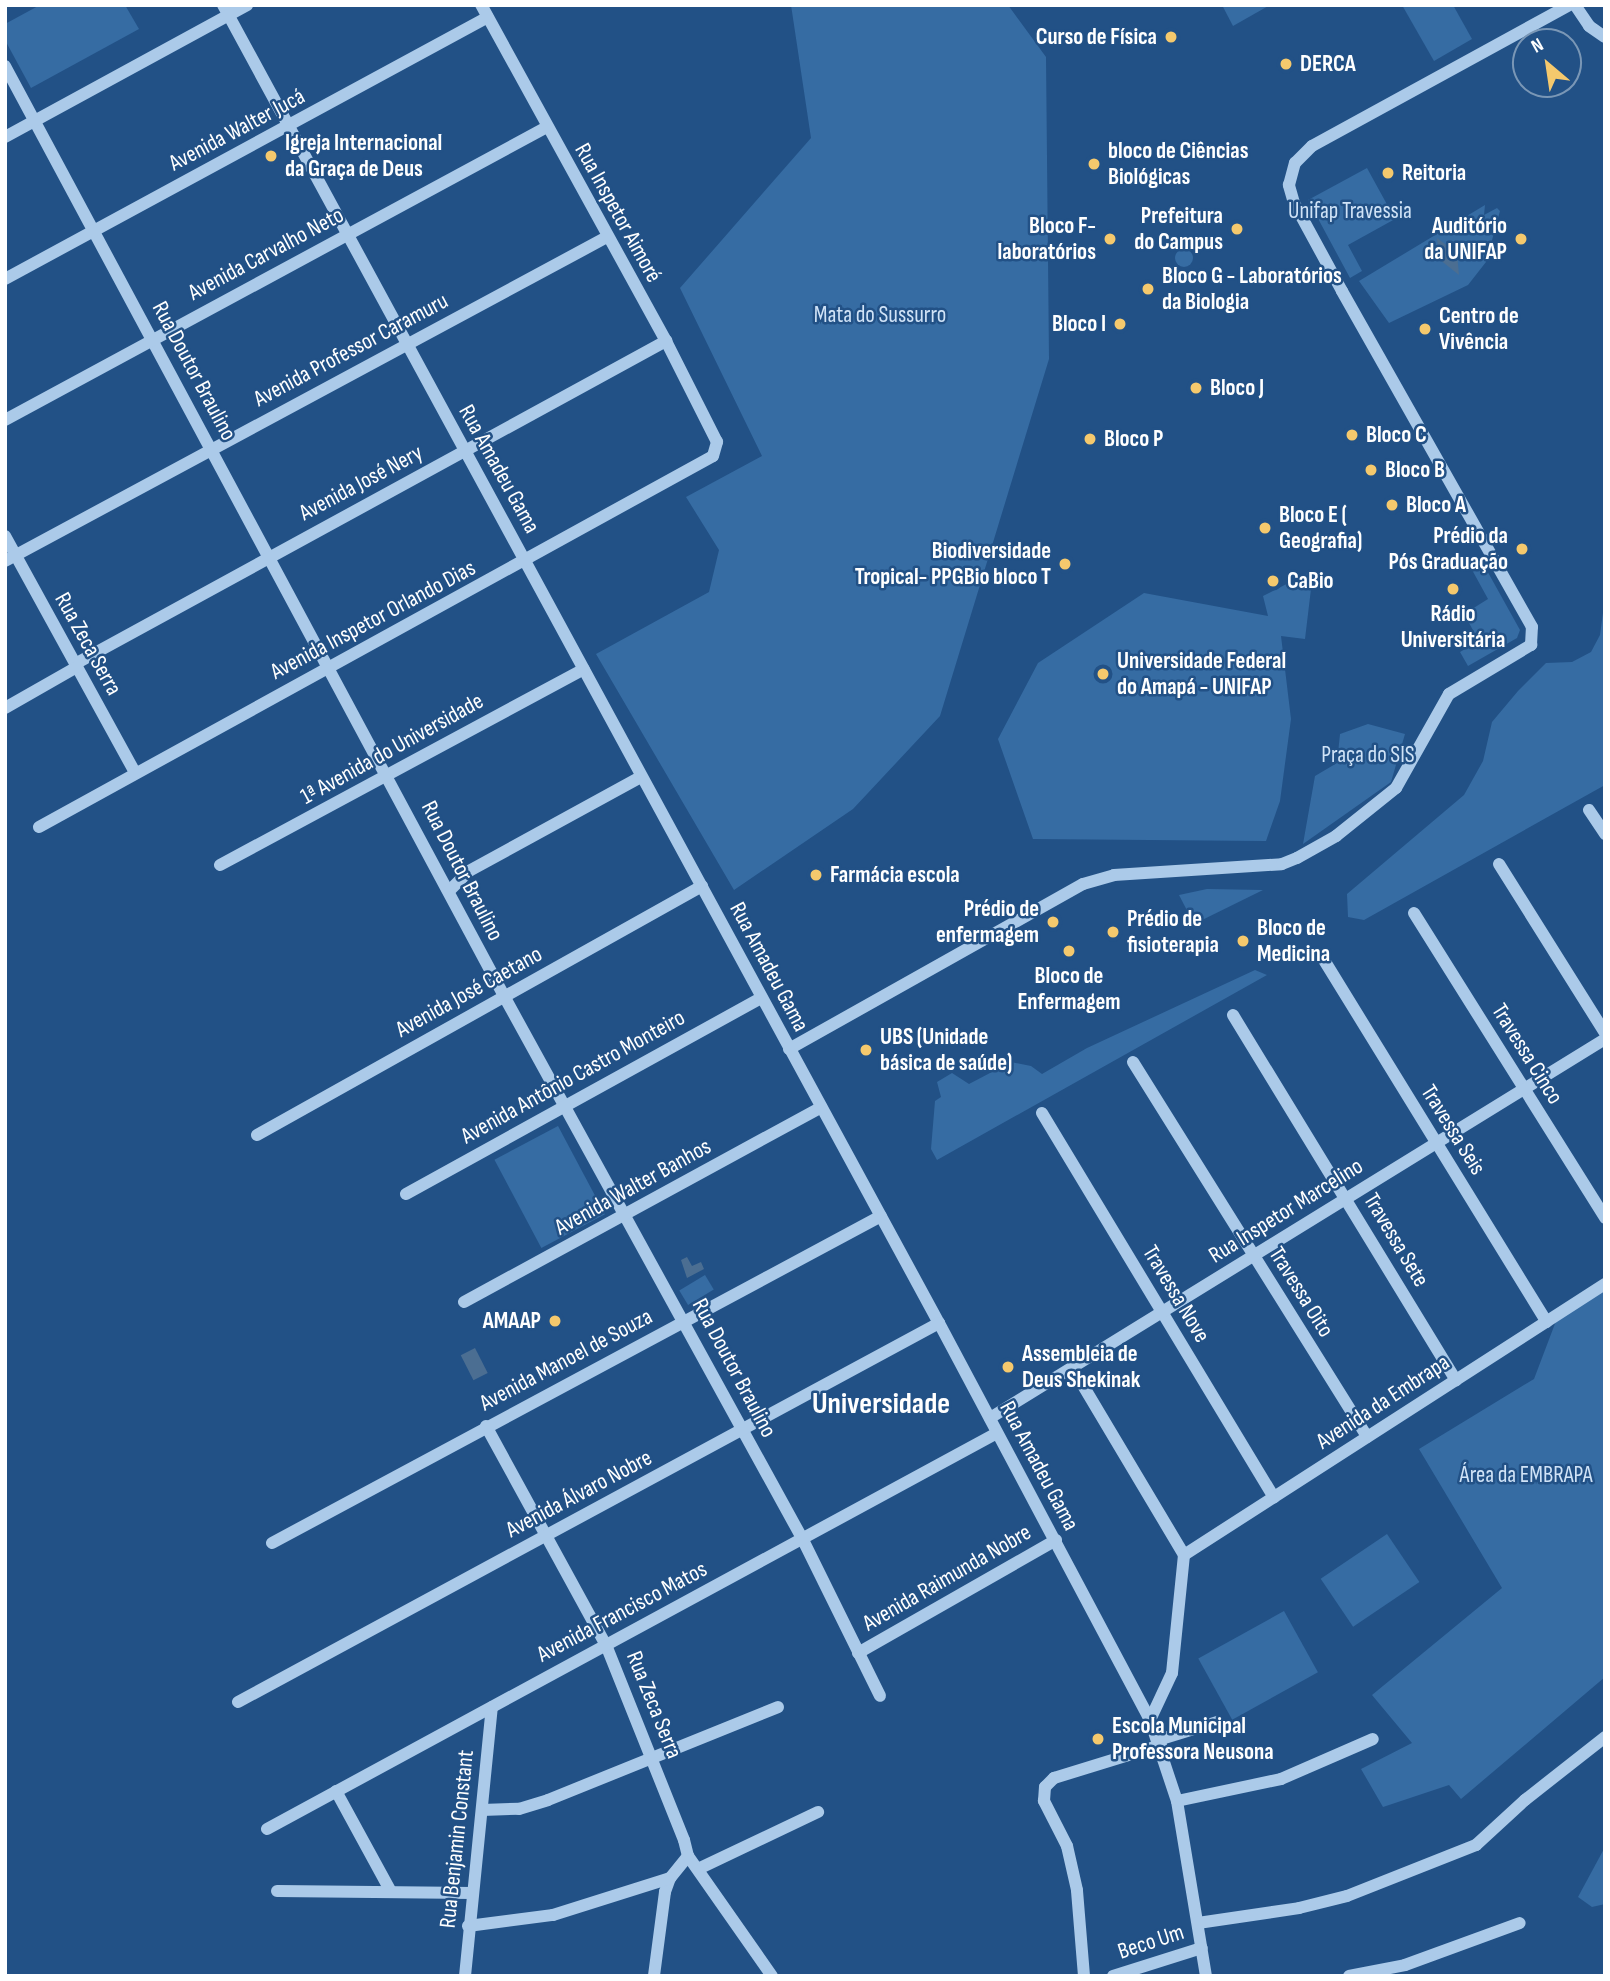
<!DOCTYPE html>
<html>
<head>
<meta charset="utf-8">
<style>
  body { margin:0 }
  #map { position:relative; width:1610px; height:1981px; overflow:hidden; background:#225186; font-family:"Sofia Sans Condensed",sans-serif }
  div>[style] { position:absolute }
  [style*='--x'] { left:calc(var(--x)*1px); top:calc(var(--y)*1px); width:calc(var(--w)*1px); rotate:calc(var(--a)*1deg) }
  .green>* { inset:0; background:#366ca3; transform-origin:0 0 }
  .round { border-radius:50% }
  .water>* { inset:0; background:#4b6e92; transform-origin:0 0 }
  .minor>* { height:12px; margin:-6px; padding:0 6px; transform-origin:6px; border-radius:6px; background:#abcae9 }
  .dots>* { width:19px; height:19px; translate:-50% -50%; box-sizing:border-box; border:4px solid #225186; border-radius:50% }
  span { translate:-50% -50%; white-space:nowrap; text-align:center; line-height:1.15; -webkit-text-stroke:5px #225186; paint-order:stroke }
  .poi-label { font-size:23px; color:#fff; font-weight:700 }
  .right { translate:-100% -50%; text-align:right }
  .left { translate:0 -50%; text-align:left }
  .street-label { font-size:23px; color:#fff }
  .park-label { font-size:23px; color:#d0e3f7 }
  .district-label { font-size:30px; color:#fff; font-weight:700 }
  .frame { position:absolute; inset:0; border:7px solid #fff; pointer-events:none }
  .north { position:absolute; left:1512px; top:28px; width:70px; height:70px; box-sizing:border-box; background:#225186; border:2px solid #7a97b6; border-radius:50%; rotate:331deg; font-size:19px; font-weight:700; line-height:28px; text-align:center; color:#fff }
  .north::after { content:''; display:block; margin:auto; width:24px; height:32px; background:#f5c96d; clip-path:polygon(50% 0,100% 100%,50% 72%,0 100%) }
</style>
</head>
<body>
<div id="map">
  <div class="green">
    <div style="clip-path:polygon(40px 5px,125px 5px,139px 29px,31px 88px,5px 40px,5px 24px)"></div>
    <div style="clip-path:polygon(791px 5px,1008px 5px,1046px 57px,1049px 359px,940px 716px,853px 809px,734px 890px,596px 654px,709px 592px,719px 550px,686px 497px,762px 456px,680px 288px,811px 138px)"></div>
    <div style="clip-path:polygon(1222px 5px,1270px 5px,1233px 26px)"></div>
    <div style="clip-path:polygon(1402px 5px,1453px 5px,1472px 39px,1434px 61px)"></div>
    <div style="clip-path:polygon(1367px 168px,1395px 219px,1348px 245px,1362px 271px,1350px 278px,1308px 200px)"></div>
    <div style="clip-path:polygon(1485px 205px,1484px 215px,1497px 208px,1500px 211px,1486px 262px,1468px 285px,1389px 323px,1359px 281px)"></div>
    <div class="round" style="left:1175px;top:249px;width:18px;height:18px"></div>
    <div style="clip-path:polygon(1485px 567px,1520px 630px,1517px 638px,1468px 666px,1460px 652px,1479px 641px,1464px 614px,1488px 599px,1471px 568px)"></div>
    <div style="clip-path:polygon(1308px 573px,1311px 589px,1305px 639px,1281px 636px,1291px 719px,1280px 801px,1266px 841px,1033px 839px,998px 739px,1038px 663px,1144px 593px,1268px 616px,1263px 596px)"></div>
    <div style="clip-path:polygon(1605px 598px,1605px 785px,1364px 920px,1348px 917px,1347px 894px,1464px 795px,1483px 761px,1492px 722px,1518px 691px,1546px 663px,1572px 662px,1591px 652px,1600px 635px)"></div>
    <div style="clip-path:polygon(1368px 724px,1405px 734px,1391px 782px,1303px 844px,1315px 776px,1337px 763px,1340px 734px)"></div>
    <div style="clip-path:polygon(1207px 889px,1263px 890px,1194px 924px,1179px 895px)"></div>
    <div style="clip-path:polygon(1255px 970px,1267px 975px,937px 1160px,931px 1149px,935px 1101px,941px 1097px,937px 1082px,952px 1073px,969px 1084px,1011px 1062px,1031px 1066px,1042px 1074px,1087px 1048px)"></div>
    <div style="left:558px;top:1126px;width:100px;height:72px;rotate:62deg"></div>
    <div style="left:705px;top:1275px;width:17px;height:30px;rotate:59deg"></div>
    <div style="clip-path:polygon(1605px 1290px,1605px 1677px,1461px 1799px,1449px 1785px,1383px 1807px,1361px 1769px,1412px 1743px,1372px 1695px,1502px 1588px,1419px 1449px,1534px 1379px,1556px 1321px)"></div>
    <div style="left:1387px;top:1534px;width:58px;height:80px;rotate:56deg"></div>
    <div style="left:1284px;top:1611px;width:70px;height:98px;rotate:61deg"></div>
    <div style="clip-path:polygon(1605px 1847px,1605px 1904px,1592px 1907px,1578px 1897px)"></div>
  </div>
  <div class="water">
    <div style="clip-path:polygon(1437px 238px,1457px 253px,1459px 275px,1439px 259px)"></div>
    <div style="clip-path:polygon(687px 1257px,692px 1266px,701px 1262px,704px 1269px,687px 1278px,681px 1260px)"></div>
    <div style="left:475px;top:1348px;width:28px;height:16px;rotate:63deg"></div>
  </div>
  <div class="minor">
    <div style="--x:223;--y:5;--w:1500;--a:61.49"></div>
    <div style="--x:939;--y:1323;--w:450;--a:62"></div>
    <div style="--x:1150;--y:1720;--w:85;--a:71.6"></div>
    <div style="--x:1177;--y:1801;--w:177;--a:80.6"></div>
    <div style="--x:1575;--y:5;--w:25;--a:56"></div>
    <div style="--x:1589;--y:26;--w:19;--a:35"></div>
    <div style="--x:5;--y:66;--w:1055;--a:61.78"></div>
    <div style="--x:504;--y:996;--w:619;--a:61.2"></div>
    <div style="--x:802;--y:1538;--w:176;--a:63.7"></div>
    <div style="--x:5;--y:137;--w:276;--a:-28.6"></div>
    <div style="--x:5;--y:279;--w:549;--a:-28.48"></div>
    <div style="--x:5;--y:420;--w:616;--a:-28.4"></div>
    <div style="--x:5;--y:536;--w:268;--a:61.2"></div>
    <div style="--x:5;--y:561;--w:684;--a:-28.29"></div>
    <div style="--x:75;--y:664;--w:674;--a:-28.66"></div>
    <div style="--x:5;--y:708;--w:83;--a:-29.7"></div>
    <div style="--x:1589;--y:810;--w:29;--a:56"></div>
    <div style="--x:39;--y:827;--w:769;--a:-28.83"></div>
    <div style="--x:713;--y:456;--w:15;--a:-74"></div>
    <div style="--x:717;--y:442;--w:113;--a:-116.8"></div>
    <div style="--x:666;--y:341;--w:384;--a:-118.8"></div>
    <div style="--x:1499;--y:864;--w:199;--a:57.9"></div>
    <div style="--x:220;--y:865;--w:413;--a:-28.3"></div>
    <div style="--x:449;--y:891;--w:28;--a:-45"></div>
    <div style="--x:469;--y:871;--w:196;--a:-28.7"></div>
    <div style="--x:1414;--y:913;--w:360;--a:57.9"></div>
    <div style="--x:1324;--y:960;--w:425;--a:58.4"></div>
    <div style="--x:1233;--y:1015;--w:428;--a:58.6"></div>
    <div style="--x:789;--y:1049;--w:337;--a:-29.3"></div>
    <div style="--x:1083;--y:884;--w:32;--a:-16"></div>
    <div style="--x:1114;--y:875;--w:168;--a:-3.7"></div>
    <div style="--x:1282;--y:864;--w:16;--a:-22"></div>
    <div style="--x:1297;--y:858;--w:45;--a:-29.4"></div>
    <div style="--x:1336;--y:836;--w:77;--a:-38.7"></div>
    <div style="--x:1396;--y:788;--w:108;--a:-60.6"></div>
    <div style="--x:1449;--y:694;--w:96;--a:-30.9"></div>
    <div style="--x:1531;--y:645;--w:18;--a:-87"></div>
    <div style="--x:1532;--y:627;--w:386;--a:-119.5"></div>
    <div style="--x:1342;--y:291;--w:100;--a:-118.6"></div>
    <div style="--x:1294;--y:203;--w:19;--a:-106"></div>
    <div style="--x:1289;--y:185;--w:23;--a:-75"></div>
    <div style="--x:1295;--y:163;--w:24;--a:-45"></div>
    <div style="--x:1312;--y:146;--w:294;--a:-28.7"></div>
    <div style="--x:1133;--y:1062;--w:442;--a:58"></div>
    <div style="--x:1042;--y:1113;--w:449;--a:58.9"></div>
    <div style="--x:257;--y:1135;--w:510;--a:-29.23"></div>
    <div style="--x:406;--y:1194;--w:406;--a:-28.9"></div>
    <div style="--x:464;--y:1302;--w:407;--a:-28.6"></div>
    <div style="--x:1072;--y:1367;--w:219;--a:59.2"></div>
    <div style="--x:990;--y:1418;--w:722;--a:-31.64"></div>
    <div style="--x:486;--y:1426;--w:250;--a:61.3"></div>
    <div style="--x:606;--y:1645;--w:210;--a:68.2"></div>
    <div style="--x:684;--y:1840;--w:16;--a:76"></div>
    <div style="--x:688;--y:1856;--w:28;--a:129"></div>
    <div style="--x:670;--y:1878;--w:15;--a:110"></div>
    <div style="--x:665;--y:1892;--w:85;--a:97.5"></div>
    <div style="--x:272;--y:1543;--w:691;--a:-28.23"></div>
    <div style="--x:1184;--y:1555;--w:501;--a:-32.77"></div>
    <div style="--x:858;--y:1653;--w:228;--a:-29.7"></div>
    <div style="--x:238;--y:1702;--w:797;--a:-28.4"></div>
    <div style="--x:1150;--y:1720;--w:52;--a:-64.9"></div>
    <div style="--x:1172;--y:1673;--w:119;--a:-84.2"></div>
    <div style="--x:1158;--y:1740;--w:62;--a:-17"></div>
    <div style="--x:336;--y:1791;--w:115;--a:61.4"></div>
    <div style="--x:1177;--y:1801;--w:106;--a:-11.9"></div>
    <div style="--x:1281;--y:1779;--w:100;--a:-23.5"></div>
    <div style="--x:482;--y:1810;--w:37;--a:-2"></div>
    <div style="--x:519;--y:1809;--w:30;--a:-17"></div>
    <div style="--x:548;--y:1800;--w:248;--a:-22"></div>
    <div style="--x:267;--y:1829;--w:830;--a:-28.48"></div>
    <div style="--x:688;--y:1856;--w:146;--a:55"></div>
    <div style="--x:698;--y:1869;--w:133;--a:-25.4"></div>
    <div style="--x:277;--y:1891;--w:195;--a:0.6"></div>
    <div style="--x:1198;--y:1923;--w:102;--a:-8.4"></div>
    <div style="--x:1299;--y:1908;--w:49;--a:-14"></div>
    <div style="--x:1347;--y:1896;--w:139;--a:-21.6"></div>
    <div style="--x:1476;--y:1845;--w:67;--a:-42.6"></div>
    <div style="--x:1525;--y:1800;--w:102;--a:-38.2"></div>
    <div style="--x:468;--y:1926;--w:86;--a:-7.4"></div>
    <div style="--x:553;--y:1915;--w:123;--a:-17.5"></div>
    <div style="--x:465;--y:1976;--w:270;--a:-84.3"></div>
    <div style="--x:1084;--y:1976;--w:86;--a:-94.7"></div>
    <div style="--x:1077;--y:1890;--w:45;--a:-102.8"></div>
    <div style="--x:1067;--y:1846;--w:51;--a:-117.1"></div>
    <div style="--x:1044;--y:1801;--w:14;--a:-86"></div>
    <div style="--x:1045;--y:1787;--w:13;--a:-45"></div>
    <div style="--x:1054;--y:1778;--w:112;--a:-17.1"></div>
    <div style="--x:1113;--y:1976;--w:93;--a:-17.5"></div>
    <div style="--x:1349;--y:1976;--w:57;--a:-11.1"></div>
    <div style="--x:1405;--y:1965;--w:122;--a:-20.1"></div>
  </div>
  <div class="dots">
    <div style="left:1171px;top:37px;background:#f5c96d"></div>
    <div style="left:1286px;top:64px;background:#f5c96d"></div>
    <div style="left:271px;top:156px;background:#f5c96d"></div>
    <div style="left:1094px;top:164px;background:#f5c96d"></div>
    <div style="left:1388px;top:173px;background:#f5c96d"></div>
    <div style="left:1237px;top:229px;background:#f5c96d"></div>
    <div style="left:1110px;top:239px;background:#f5c96d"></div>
    <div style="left:1521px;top:239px;background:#f5c96d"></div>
    <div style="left:1148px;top:289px;background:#f5c96d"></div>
    <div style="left:1120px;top:324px;background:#f5c96d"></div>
    <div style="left:1425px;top:329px;background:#f5c96d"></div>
    <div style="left:1196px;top:388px;background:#f5c96d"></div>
    <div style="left:1352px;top:435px;background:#f5c96d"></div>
    <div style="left:1090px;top:439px;background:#f5c96d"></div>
    <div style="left:1371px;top:470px;background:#f5c96d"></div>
    <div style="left:1392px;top:505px;background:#f5c96d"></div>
    <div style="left:1265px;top:528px;background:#f5c96d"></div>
    <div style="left:1522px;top:549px;background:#f5c96d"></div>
    <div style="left:1065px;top:564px;background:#f5c96d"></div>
    <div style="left:1273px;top:581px;background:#f5c96d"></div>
    <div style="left:1453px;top:589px;background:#f5c96d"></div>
    <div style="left:1103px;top:674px;background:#f5c96d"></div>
    <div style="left:816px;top:875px;background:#f5c96d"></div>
    <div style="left:1053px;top:922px;background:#f5c96d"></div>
    <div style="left:1113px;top:932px;background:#f5c96d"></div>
    <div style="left:1243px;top:941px;background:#f5c96d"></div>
    <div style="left:1069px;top:951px;background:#f5c96d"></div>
    <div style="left:866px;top:1050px;background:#f5c96d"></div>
    <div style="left:555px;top:1321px;background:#f5c96d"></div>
    <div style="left:1008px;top:1367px;background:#f5c96d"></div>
    <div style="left:1098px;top:1739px;background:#f5c96d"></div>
  </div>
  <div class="poi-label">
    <span class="right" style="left:1157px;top:37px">Curso de Física</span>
    <span class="left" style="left:1300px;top:64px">DERCA</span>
    <span class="left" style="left:285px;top:156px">Igreja Internacional<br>da Graça de Deus</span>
    <span class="left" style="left:1108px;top:164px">bloco de Ciências<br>Biológicas</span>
    <span class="left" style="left:1402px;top:173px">Reitoria</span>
    <span class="right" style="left:1223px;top:229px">Prefeitura<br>do Campus</span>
    <span class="right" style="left:1096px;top:239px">Bloco F-<br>laboratórios</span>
    <span class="right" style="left:1507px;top:239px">Auditório<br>da UNIFAP</span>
    <span class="left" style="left:1162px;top:289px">Bloco G - Laboratórios<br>da Biologia</span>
    <span class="left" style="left:1439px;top:329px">Centro de<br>Vivência</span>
    <span class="right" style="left:1106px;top:324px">Bloco I</span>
    <span class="left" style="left:1210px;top:388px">Bloco J</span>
    <span class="left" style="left:1366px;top:435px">Bloco C</span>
    <span class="left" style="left:1104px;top:439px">Bloco P</span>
    <span class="left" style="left:1385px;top:470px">Bloco B</span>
    <span class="left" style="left:1406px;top:505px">Bloco A</span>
    <span class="left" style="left:1279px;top:528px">Bloco E (<br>Geografia)</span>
    <span class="right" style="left:1508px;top:549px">Prédio da<br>Pós Graduação</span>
    <span class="right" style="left:1051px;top:564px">Biodiversidade<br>Tropical- PPGBio bloco T</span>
    <span class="left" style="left:1287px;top:581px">CaBio</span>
    <span style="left:1453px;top:627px">Rádio<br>Universitária</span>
    <span class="left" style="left:1117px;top:674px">Universidade Federal<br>do Amapá - UNIFAP</span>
    <span class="left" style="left:830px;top:875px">Farmácia escola</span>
    <span class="right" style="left:1039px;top:922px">Prédio de<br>enfermagem</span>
    <span class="left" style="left:1127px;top:932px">Prédio de<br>fisioterapia</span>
    <span class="left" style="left:1257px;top:941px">Bloco de<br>Medicina</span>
    <span style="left:1069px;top:989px">Bloco de<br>Enfermagem</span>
    <span class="left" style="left:880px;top:1050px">UBS (Unidade<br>básica de saúde)</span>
    <span class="right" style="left:541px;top:1321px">AMAAP</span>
    <span class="left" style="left:1022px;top:1367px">Assembleia de<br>Deus Shekinak</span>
    <span class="left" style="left:1112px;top:1739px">Escola Municipal<br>Professora Neusona</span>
  </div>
  <div class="street-label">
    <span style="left:237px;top:130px;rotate:-28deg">Avenida Walter Jucá</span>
    <span style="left:618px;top:213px;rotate:61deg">Rua Inspetor Aimoré</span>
    <span style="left:266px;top:254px;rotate:-28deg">Avenida Carvalho Neto</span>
    <span style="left:351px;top:350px;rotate:-28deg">Avenida Professor Caramuru</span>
    <span style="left:194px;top:371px;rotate:62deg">Rua Doutor Braulino</span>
    <span style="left:499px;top:469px;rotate:61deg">Rua Amadeu Gama</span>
    <span style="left:361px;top:483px;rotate:-28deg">Avenida José Nery</span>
    <span style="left:373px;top:620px;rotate:-28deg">Avenida Inspetor Orlando Dias</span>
    <span style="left:88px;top:644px;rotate:61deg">Rua Zeca Serra</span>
    <span style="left:392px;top:749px;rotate:-29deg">1ª Avenida do Universidade</span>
    <span style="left:462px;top:871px;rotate:63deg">Rua Doutor Braulino</span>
    <span style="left:769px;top:967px;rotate:62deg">Rua Amadeu Gama</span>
    <span style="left:469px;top:992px;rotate:-29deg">Avenida José Caetano</span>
    <span style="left:1527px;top:1054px;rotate:58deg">Travessa Cinco</span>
    <span style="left:573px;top:1077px;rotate:-29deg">Avenida Antônio Castro Monteiro</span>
    <span style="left:1453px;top:1130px;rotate:58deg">Travessa Seis</span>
    <span style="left:633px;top:1187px;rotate:-29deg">Avenida Walter Banhos</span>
    <span style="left:1286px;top:1211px;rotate:-32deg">Rua Inspetor Marcelino</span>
    <span style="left:1396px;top:1240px;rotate:59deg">Travessa Sete</span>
    <span style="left:1301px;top:1292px;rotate:58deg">Travessa Oito</span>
    <span style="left:1176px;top:1294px;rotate:59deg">Travessa Nove</span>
    <span style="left:566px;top:1360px;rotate:-28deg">Avenida Manoel de Souza</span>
    <span style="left:734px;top:1368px;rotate:62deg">Rua Doutor Braulino</span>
    <span style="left:1383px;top:1402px;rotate:-33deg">Avenida da Embrapa</span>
    <span style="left:1039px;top:1466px;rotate:62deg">Rua Amadeu Gama</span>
    <span style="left:579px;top:1494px;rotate:-28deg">Avenida Álvaro Nobre</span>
    <span style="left:947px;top:1578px;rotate:-30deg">Avenida Raimunda Nobre</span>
    <span style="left:622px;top:1612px;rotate:-28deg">Avenida Francisco Matos</span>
    <span style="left:654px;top:1705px;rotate:68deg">Rua Zeca Serra</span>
    <span style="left:457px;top:1839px;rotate:-84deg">Rua Benjamin Constant</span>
    <span style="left:1151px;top:1942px;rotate:-18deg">Beco Um</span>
  </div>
  <div class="park-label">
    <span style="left:1350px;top:211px">Unifap Travessia</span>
    <span style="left:880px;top:315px">Mata do Sussurro</span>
    <span style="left:1368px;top:755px">Praça do SIS</span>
    <span style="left:1526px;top:1475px">Área da EMBRAPA</span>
  </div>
  <div class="district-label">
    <span style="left:881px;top:1404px">Universidade</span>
  </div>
  <div class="frame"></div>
  <div class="north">N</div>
</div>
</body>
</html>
